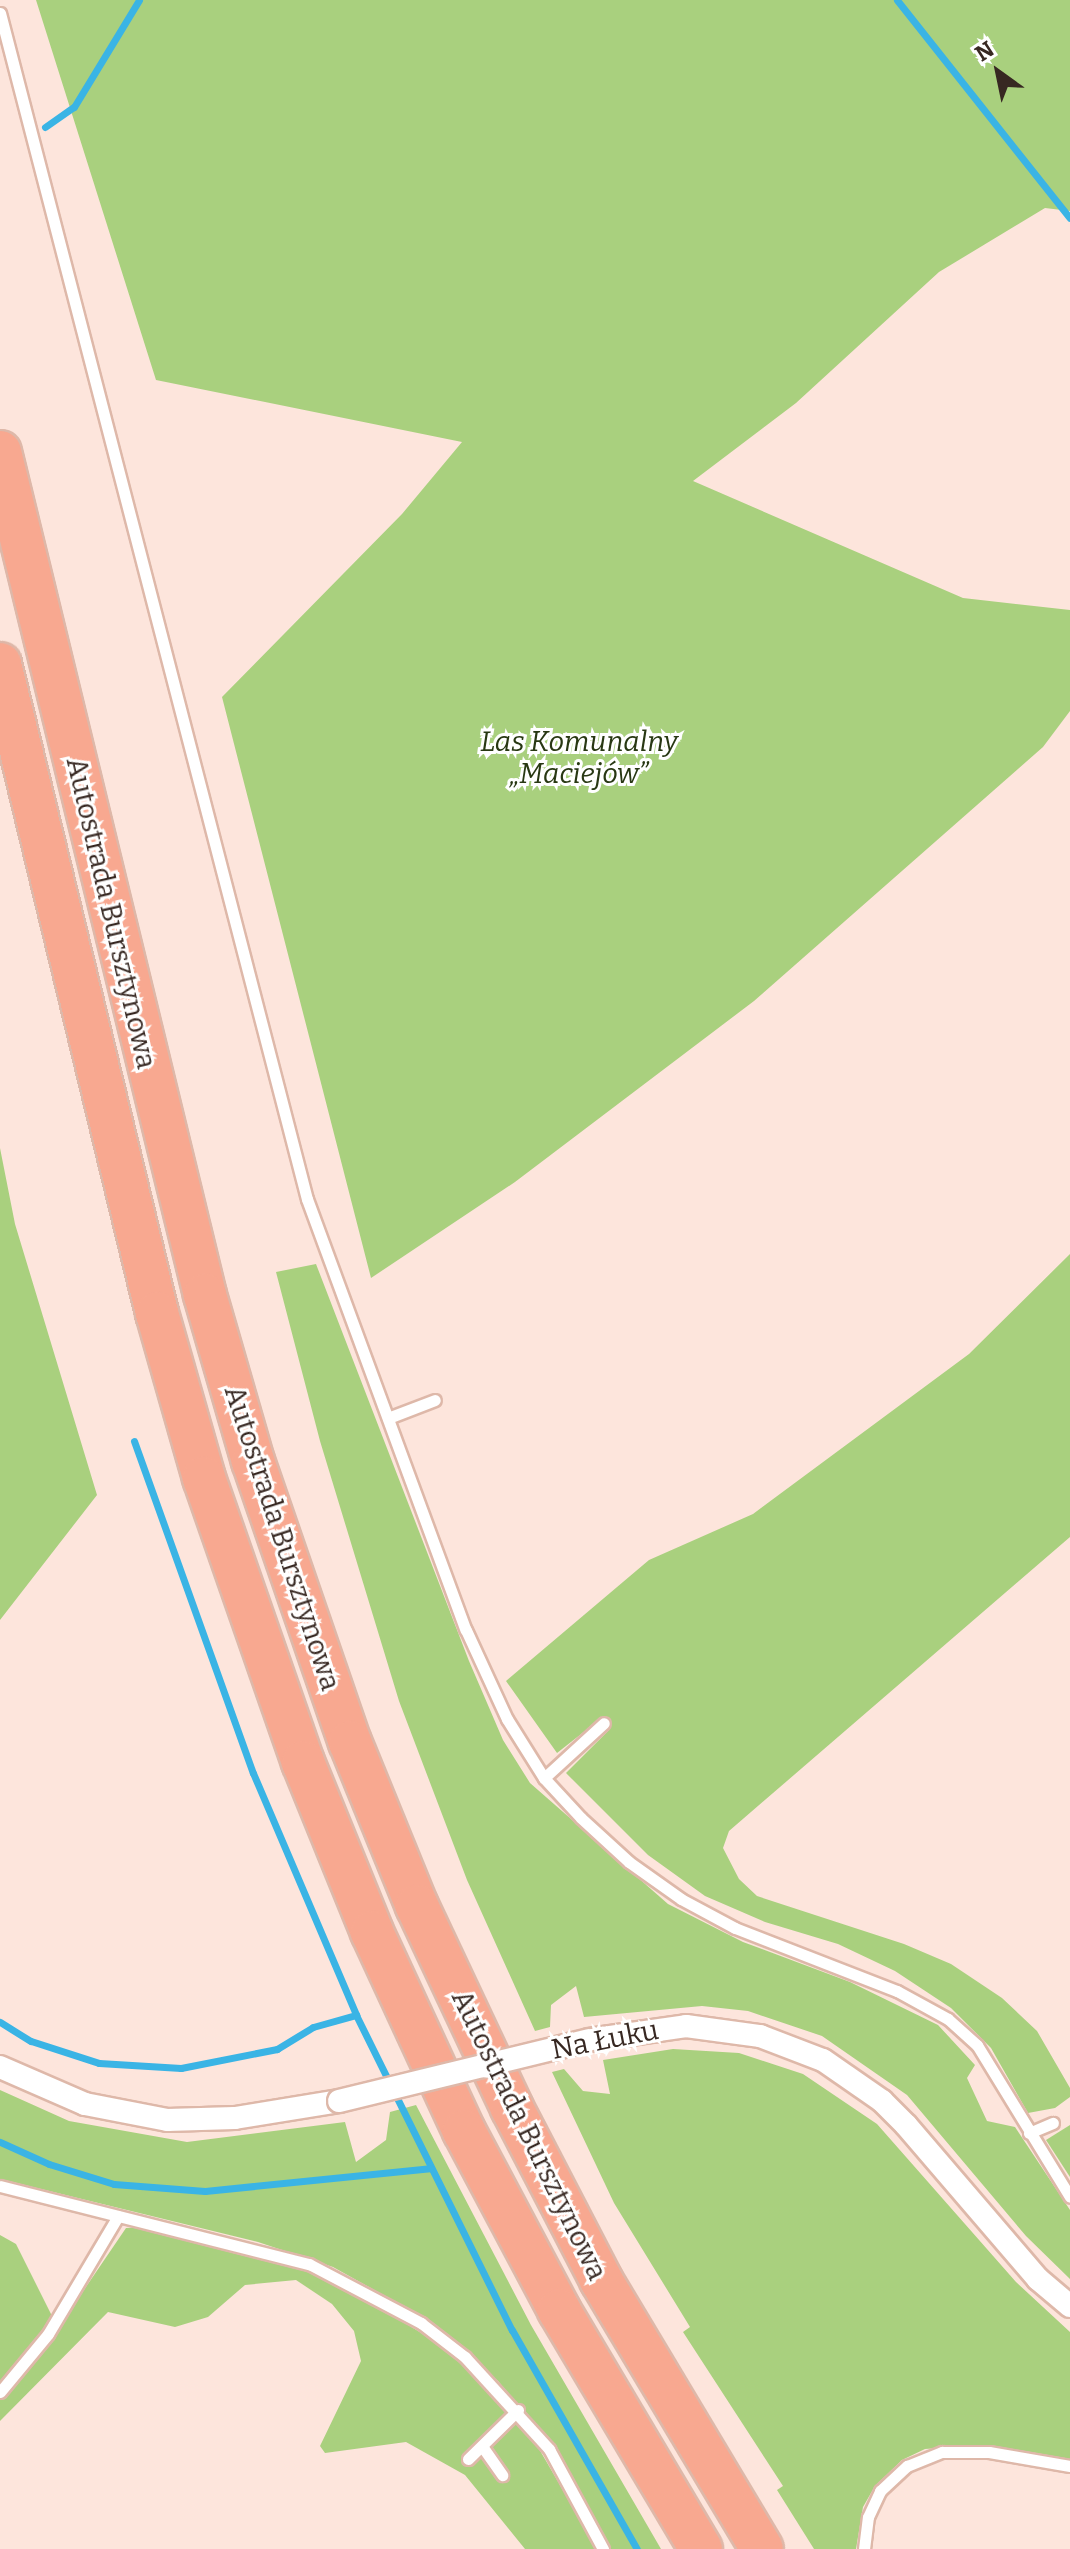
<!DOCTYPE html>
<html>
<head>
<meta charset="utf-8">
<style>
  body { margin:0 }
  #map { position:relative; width:1070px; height:2549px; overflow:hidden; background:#fde5dc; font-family:Bitter,serif }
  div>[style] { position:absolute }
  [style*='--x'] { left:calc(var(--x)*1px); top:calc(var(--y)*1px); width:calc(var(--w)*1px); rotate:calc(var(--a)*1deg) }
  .green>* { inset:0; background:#a9d07e }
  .stream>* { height:7px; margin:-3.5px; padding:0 3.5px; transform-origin:3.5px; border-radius:3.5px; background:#3ab4e5 }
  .roads { filter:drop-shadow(2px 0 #deb8a9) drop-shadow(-2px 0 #deb8a9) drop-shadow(0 2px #deb8a9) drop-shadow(0 -2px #deb8a9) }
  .lane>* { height:11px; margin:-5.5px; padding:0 5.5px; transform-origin:5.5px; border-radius:5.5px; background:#fff }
  .street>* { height:22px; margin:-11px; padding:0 11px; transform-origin:11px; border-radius:11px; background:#fff }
  .highway>* { height:42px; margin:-21px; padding:0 21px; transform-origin:21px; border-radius:21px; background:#f8a890 }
  .bridges { filter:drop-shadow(2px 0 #deb8a9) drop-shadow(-2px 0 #deb8a9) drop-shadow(0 2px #deb8a9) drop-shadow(0 -2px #deb8a9) }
  .street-bridge>* { height:22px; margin:-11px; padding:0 11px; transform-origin:11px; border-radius:11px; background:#fff }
  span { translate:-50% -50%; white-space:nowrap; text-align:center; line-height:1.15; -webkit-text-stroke:6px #fff; paint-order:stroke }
  .park-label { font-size:28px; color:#283813; font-style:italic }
  .street-label { font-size:28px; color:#372822 }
  .north { position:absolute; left:958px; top:32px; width:80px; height:80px; -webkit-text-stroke:6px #fff; paint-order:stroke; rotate:327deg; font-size:22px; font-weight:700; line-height:32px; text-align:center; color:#372822 }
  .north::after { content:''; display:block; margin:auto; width:28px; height:36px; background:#372822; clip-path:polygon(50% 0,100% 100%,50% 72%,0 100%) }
</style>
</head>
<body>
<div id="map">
  <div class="green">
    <div style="clip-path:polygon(36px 0,1070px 0,1070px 211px,1045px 208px,939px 272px,796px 403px,693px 481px,963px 598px,1070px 610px,1070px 711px,1043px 747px,754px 1001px,515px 1182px,371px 1278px,222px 697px,402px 514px,462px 442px,156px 380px)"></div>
    <div style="clip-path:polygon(0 1148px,15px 1224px,97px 1495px,0 1620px)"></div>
    <div style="clip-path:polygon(1070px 1254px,1070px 1537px,729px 1831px,723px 1848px,739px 1879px,757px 1896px,904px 1944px,951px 1964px,1002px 1998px,1037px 2031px,1070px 2088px,1070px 2097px,1055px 2108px,1028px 2113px,991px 2048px,951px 2008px,895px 1971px,838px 1944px,765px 1922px,705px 1896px,648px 1855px,566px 1773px,609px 1730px,599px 1720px,557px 1753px,506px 1681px,649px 1560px,753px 1514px,969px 1354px)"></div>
    <div style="clip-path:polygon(316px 1264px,469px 1661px,503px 1740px,530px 1783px,668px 1904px,743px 1942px,850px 1982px,938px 2025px,975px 2065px,967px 2078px,987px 2121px,1015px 2127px,1070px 2210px,1070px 2279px,1026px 2236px,907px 2095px,822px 2036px,748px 2011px,702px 2006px,584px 2017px,576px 1986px,551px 2005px,550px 2027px,535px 2031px,467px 1880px,399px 1701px,320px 1441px,276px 1272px)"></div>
    <div style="clip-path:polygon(673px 2049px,739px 2053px,803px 2074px,877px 2124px,1016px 2282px,1070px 2332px,1070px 2461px,982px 2445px,925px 2449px,902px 2460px,875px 2486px,863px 2507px,856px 2549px,814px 2549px,777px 2490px,783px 2486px,683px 2332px,690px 2327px,614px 2203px,552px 2072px,564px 2069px,583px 2091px,610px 2094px,603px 2060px)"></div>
    <div style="clip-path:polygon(0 2090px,69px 2121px,187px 2142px,345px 2122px,356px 2162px,386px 2140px,390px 2112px,416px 2105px,531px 2325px,661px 2549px,610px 2549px,574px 2479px,543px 2434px,498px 2381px,403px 2306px,333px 2267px,258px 2242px,0 2179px)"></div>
    <div style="clip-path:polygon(1070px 2125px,1070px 2177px,1046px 2140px)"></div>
    <div style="clip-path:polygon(145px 2227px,236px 2248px,335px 2280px,449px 2350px,531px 2435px,597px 2549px,525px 2549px,465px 2475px,406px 2442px,325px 2453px,320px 2446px,361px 2361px,354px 2331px,332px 2304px,296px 2280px,245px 2285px,208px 2317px,175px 2327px,108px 2312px,0 2421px,0 2235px,16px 2244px,58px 2328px,126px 2228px)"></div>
  </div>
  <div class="stream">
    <div style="--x:897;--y:0;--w:278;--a:51.6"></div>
    <div style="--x:45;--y:127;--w:35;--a:-35"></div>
    <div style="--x:74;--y:107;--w:125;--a:-58.7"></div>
    <div style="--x:134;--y:1441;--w:353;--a:70.3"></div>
    <div style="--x:253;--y:1773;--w:263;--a:66.9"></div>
    <div style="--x:356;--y:2015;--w:352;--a:63.7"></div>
    <div style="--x:512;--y:2330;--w:252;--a:60.3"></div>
    <div style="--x:0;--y:2022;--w:36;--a:32"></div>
    <div style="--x:31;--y:2041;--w:71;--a:17.9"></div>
    <div style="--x:99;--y:2063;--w:82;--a:3.5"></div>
    <div style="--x:181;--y:2068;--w:98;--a:-11.2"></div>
    <div style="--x:277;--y:2049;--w:42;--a:-31.4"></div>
    <div style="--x:313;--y:2027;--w:45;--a:-15.6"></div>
    <div style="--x:0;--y:2142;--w:54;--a:24.2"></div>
    <div style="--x:49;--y:2164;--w:68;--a:17.1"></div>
    <div style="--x:114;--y:2184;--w:91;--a:4.4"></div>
    <div style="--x:205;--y:2191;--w:226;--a:-5.8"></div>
  </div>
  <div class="roads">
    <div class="lane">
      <div style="--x:0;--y:13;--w:1225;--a:75.49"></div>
      <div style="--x:307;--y:1199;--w:459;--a:69.8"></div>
      <div style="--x:466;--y:1630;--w:98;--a:65.3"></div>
      <div style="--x:507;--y:1719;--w:70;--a:57.9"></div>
      <div style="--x:544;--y:1778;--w:54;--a:47.2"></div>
      <div style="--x:581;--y:1818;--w:65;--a:42.5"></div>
      <div style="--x:629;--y:1862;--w:64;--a:35.4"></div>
      <div style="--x:681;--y:1899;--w:61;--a:28.2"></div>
      <div style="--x:735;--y:1928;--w:174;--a:21.3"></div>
      <div style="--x:897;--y:1991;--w:58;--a:28.8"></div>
      <div style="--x:948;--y:2019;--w:39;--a:42"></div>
      <div style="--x:977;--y:2045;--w:178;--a:58.5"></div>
      <div style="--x:388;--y:1418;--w:50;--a:-21"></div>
      <div style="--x:544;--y:1778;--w:81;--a:-42.5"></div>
      <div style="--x:1029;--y:2133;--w:26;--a:-23"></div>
      <div style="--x:0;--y:2186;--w:319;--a:14.2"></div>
      <div style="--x:309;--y:2264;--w:127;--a:27.8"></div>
      <div style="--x:421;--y:2323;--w:56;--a:37.7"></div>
      <div style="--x:465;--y:2357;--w:125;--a:47.6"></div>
      <div style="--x:549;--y:2449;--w:114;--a:61.6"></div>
      <div style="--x:0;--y:2392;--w:75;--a:-50.4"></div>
      <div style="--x:48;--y:2334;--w:137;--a:-59.3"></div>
      <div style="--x:484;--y:2449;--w:32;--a:55"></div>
      <div style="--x:468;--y:2459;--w:70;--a:-44.4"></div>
      <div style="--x:864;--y:2549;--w:32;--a:-83"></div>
      <div style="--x:868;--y:2517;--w:29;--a:-65"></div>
      <div style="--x:880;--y:2491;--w:37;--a:-43"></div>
      <div style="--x:907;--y:2466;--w:38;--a:-22"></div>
      <div style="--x:942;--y:2452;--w:47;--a:0"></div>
      <div style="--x:989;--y:2452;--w:82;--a:9.8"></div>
    </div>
    <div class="street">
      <div style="--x:589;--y:2040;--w:98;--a:-8.2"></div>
      <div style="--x:686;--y:2026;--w:75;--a:7.7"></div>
      <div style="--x:760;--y:2036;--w:67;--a:20.9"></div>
      <div style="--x:823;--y:2060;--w:72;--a:34.8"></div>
      <div style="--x:882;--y:2101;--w:34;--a:45"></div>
      <div style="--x:906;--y:2125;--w:203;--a:49.4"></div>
      <div style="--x:1038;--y:2279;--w:42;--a:40.2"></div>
      <div style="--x:0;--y:2067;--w:93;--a:23.5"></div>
      <div style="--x:85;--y:2104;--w:84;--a:11"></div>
      <div style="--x:167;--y:2120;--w:68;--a:-1.7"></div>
      <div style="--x:235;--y:2118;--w:105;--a:-9.3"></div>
    </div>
    <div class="highway">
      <div style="--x:0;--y:452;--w:868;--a:76.33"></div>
      <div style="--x:205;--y:1295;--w:173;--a:73.9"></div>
      <div style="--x:253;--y:1461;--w:297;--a:71"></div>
      <div style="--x:350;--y:1742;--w:177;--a:67.8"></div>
      <div style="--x:417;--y:1906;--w:223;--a:64.8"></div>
      <div style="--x:512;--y:2108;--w:194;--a:62.6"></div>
      <div style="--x:601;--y:2280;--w:313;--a:59.1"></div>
      <div style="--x:0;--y:664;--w:668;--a:76.4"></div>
      <div style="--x:157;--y:1313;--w:172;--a:74.1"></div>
      <div style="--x:204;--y:1478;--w:301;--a:70.8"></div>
      <div style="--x:303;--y:1762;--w:183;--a:67.9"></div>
      <div style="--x:372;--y:1932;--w:219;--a:65.2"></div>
      <div style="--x:464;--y:2131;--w:203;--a:62"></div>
      <div style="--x:559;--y:2310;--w:278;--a:59.3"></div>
    </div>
  </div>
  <div class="bridges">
    <div class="street-bridge">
      <div style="--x:339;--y:2101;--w:257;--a:-13.7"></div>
    </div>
  </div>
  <div class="park-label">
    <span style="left:579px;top:758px">Las Komunalny<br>„Maciejów”</span>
  </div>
  <div class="street-label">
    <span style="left:111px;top:913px;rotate:77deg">Autostrada Bursztynowa</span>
    <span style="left:282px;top:1538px;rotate:72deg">Autostrada Bursztynowa</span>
    <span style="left:605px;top:2040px;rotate:-11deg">Na Łuku</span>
    <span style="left:529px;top:2135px;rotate:64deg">Autostrada Bursztynowa</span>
  </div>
  <div class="north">N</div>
</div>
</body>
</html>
